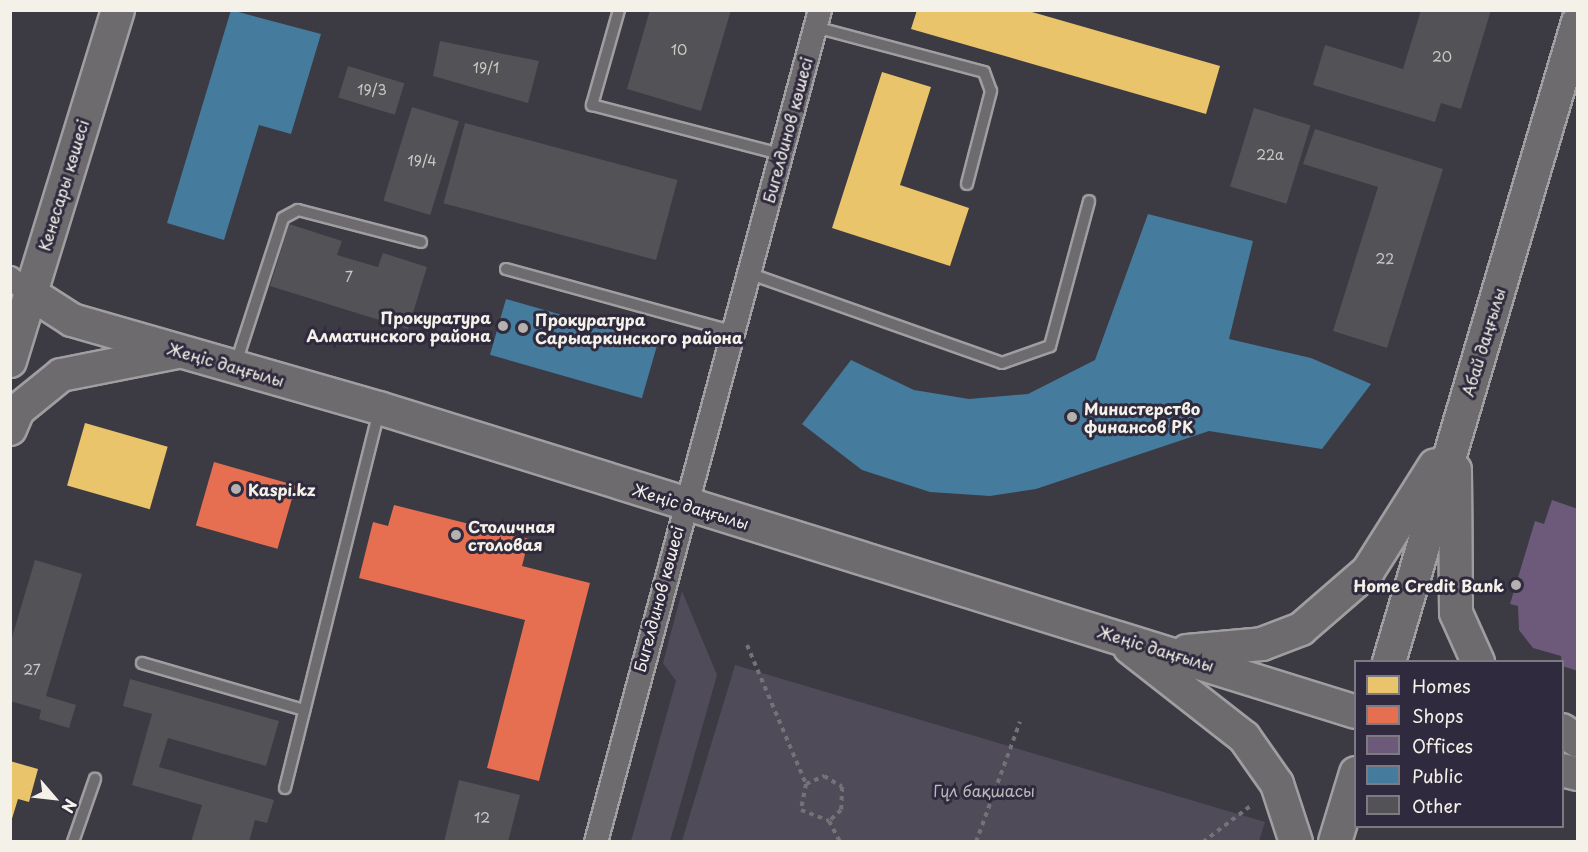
<!DOCTYPE html>
<html>
<head>
<meta charset="utf-8">
<style>
  body { margin:0 }
  #map { position:relative; width:1588px; height:852px; overflow:hidden; background:#3c3a43; font-family:"Playpen Sans",sans-serif }
  div>[style] { position:absolute }
  [style*='--x'] { left:calc(var(--x)*1px); top:calc(var(--y)*1px); width:calc(var(--w)*1px); rotate:calc(var(--a)*1deg) }
  .green>* { inset:0; background:#504b59 }
  .homes>* { inset:0; background:#e9c46a; transform-origin:0 0 }
  .shops>* { inset:0; background:#e76f51; transform-origin:0 0 }
  .offices>* { inset:0; background:#6d597a }
  .public>* { inset:0; background:#457b9d; transform-origin:0 0 }
  .building>* { inset:0; background:#535257; transform-origin:0 0 }
  .path>* { height:4px; margin-top:-2px; transform-origin:0; background:repeating-linear-gradient(90deg,#747276 0 4.5px,transparent 0 9px) }
  .roads { filter:drop-shadow(2px 0 #9f9ea0) drop-shadow(-2px 0 #9f9ea0) drop-shadow(0 2px #9f9ea0) drop-shadow(0 -2px #9f9ea0) }
  .lane>* { height:10px; margin:-5px; padding:0 5px; transform-origin:5px; border-radius:5px; background:#6e6b6e }
  .street>* { height:22px; margin:-11px; padding:0 11px; transform-origin:11px; border-radius:11px; background:#6e6b6e }
  .secondary>* { height:32px; margin:-16px; padding:0 16px; transform-origin:16px; border-radius:16px; background:#6e6b6e }
  .dots>* { width:16px; height:16px; translate:-50% -50%; box-sizing:border-box; border:3px solid #2f2a3d; border-radius:50% }
  span { translate:-50% -50%; white-space:nowrap; text-align:center; line-height:1.15; -webkit-text-stroke:6px #2f2a3d; paint-order:stroke }
  .number-label { font-size:14px; color:#ccc9c4 }
  .number-label span { -webkit-text-stroke-width:0 }
  .street-label { font-size:16px; color:#f4f1e8 }
  .poi-label { font-size:16px; color:#f4f1e8; font-weight:700 }
  .right { translate:-100% -50%; text-align:right }
  .left { translate:0 -50%; text-align:left }
  .park-label { font-size:16px; color:#bcb8b7 }
  .frame { position:absolute; inset:0; border:12px solid #f4f1e8; pointer-events:none }
  .legend { position:absolute; left:1354px; top:660px; width:210px; height:168px; box-sizing:border-box; background:#2f2a3d; border:2px solid #7e7a81; margin:0; padding:8px 10px; list-style:none; font-size:18px; color:#f4f1e8 }
  .legend li { display:flex; align-items:center; gap:12px; height:30px }
  .legend b { width:30px; border:2px solid #7e7a81 }
  .north { position:absolute; left:24px; top:768px; width:60px; height:60px; -webkit-text-stroke:4px #2f2a3d; paint-order:stroke; rotate:118deg; font-size:16px; font-weight:700; line-height:24px; text-align:center; color:#f4f1e8 }
  .north::after { content:''; display:block; margin:auto; width:21px; height:27px; background:#f4f1e8; clip-path:polygon(50% 0,100% 100%,50% 72%,0 100%) }
</style>
</head>
<body>
<div id="map">
  <div class="green">
    <div style="clip-path:polygon(682px 591px,717px 675px,670px 841px,631px 841px,676px 681px,663px 663px)"></div>
    <div style="clip-path:polygon(735px 665px,1265px 822px,1259px 841px,682px 841px)"></div>
  </div>
  <div class="homes">
    <div style="clip-path:polygon(917px 10px,1025px 10px,1220px 66px,1206px 114px,911px 29px)"></div>
    <div style="clip-path:polygon(882px 72px,931px 87px,900px 185px,969px 208px,950px 266px,832px 228px)"></div>
    <div style="left:85px;top:423px;width:86px;height:65px;rotate:16deg"></div>
    <div style="clip-path:polygon(10px 761px,38px 769px,29px 802px,18px 799px,11px 822px)"></div>
  </div>
  <div class="shops">
    <div style="left:214px;top:462px;width:85px;height:66px;rotate:16deg"></div>
    <div style="clip-path:polygon(394px 505px,529px 539px,522px 566px,590px 583px,539px 781px,487px 768px,525px 620px,359px 578px,373px 522px,388px 526px)"></div>
  </div>
  <div class="offices">
    <div style="clip-path:polygon(1552px 500px,1578px 509px,1578px 671px,1562px 666px,1561px 656px,1533px 648px,1519px 630px,1518px 606px,1510px 604px,1535px 521px,1544px 524px)"></div>
  </div>
  <div class="public">
    <div style="clip-path:polygon(231px 10px,321px 34px,291px 134px,259px 125px,224px 240px,167px 223px)"></div>
    <div style="clip-path:polygon(1148px 214px,1253px 241px,1229px 339px,1311px 358px,1371px 384px,1322px 449px,1209px 431px,1036px 489px,990px 496px,930px 492px,862px 470px,802px 424px,851px 360px,914px 390px,969px 399px,1028px 394px,1095px 360px)"></div>
    <div style="left:506px;top:299px;width:158px;height:58px;rotate:16deg"></div>
  </div>
  <div class="building">
    <div style="clip-path:polygon(650px 10px,731px 10px,701px 111px,627px 89px)"></div>
    <div style="clip-path:polygon(1421px 10px,1491px 10px,1461px 109px,1441px 103px,1435px 122px,1313px 85px,1325px 45px,1403px 69px)"></div>
    <div style="clip-path:polygon(440px 41px,539px 61px,528px 103px,433px 76px)"></div>
    <div style="left:348px;top:66px;width:59px;height:33px;rotate:17deg"></div>
    <div style="left:412px;top:107px;width:49px;height:98px;rotate:17deg"></div>
    <div style="left:1254px;top:108px;width:59px;height:82px;rotate:17deg"></div>
    <div style="left:465px;top:123px;width:220px;height:83px;rotate:15deg"></div>
    <div style="clip-path:polygon(1315px 129px,1443px 169px,1387px 348px,1333px 331px,1378px 187px,1303px 164px)"></div>
    <div style="clip-path:polygon(289px 224px,342px 241px,337px 255px,378px 267px,383px 253px,427px 267px,408px 329px,270px 286px)"></div>
    <div style="clip-path:polygon(35px 560px,82px 574px,46px 696px,76px 705px,69px 728px,39px 719px,41px 710px,10px 701px,10px 644px)"></div>
    <div style="clip-path:polygon(130px 679px,279px 721px,266px 766px,168px 738px,159px 767px,274px 800px,267px 823px,255px 820px,249px 842px,191px 842px,202px 805px,132px 785px,152px 714px,123px 706px)"></div>
    <div style="clip-path:polygon(459px 780px,520px 795px,508px 842px,444px 842px)"></div>
  </div>
  <div class="path">
    <div style="--x:747;--y:645;--w:151;--a:67"></div>
    <div style="--x:806;--y:784;--w:20;--a:-24"></div>
    <div style="--x:824;--y:776;--w:21;--a:31"></div>
    <div style="--x:842;--y:787;--w:23;--a:92"></div>
    <div style="--x:841;--y:810;--w:16;--a:137"></div>
    <div style="--x:829;--y:821;--w:24;--a:62"></div>
    <div style="--x:806;--y:784;--w:26;--a:101"></div>
    <div style="--x:801;--y:810;--w:30;--a:21"></div>
    <div style="--x:976;--y:842;--w:128;--a:-69.9"></div>
    <div style="--x:1203;--y:842;--w:63;--a:-37.2"></div>
  </div>
  <div class="roads">
    <div class="lane">
      <div style="--x:619;--y:10;--w:99;--a:105.9"></div>
      <div style="--x:592;--y:105;--w:194;--a:14.6"></div>
      <div style="--x:815;--y:27;--w:175;--a:14.9"></div>
      <div style="--x:984;--y:72;--w:20;--a:70"></div>
      <div style="--x:991;--y:91;--w:96;--a:104.5"></div>
      <div style="--x:506;--y:269;--w:233;--a:15.4"></div>
      <div style="--x:748;--y:273;--w:269;--a:19.5"></div>
      <div style="--x:1002;--y:363;--w:51;--a:-19.5"></div>
      <div style="--x:1050;--y:346;--w:150;--a:-74.9"></div>
      <div style="--x:236;--y:363;--w:152;--a:-72"></div>
      <div style="--x:283;--y:218;--w:17;--a:-28"></div>
      <div style="--x:298;--y:210;--w:127;--a:14.6"></div>
      <div style="--x:142;--y:663;--w:169;--a:16.2"></div>
      <div style="--x:285;--y:788;--w:390;--a:-76"></div>
      <div style="--x:73;--y:842;--w:67;--a:-70.8"></div>
    </div>
    <div class="street">
      <div style="--x:10;--y:278;--w:25;--a:37"></div>
      <div style="--x:596;--y:842;--w:862;--a:-74.93"></div>
    </div>
    <div class="secondary">
      <div style="--x:30;--y:293;--w:50;--a:32.7"></div>
      <div style="--x:72;--y:320;--w:319;--a:16"></div>
      <div style="--x:379;--y:408;--w:1023;--a:17.28"></div>
      <div style="--x:10;--y:361;--w:367;--a:-72.9"></div>
      <div style="--x:10;--y:429;--w:21;--a:-67"></div>
      <div style="--x:18;--y:410;--w:55;--a:-39.1"></div>
      <div style="--x:61;--y:375;--w:118;--a:-11.2"></div>
      <div style="--x:1455;--y:470;--w:143;--a:89.6"></div>
      <div style="--x:1456;--y:613;--w:54;--a:65.8"></div>
      <div style="--x:1130;--y:648;--w:145;--a:38"></div>
      <div style="--x:1244;--y:737;--w:57;--a:54.9"></div>
      <div style="--x:1277;--y:784;--w:61;--a:71.9"></div>
      <div style="--x:1187;--y:651;--w:75;--a:-5.3"></div>
      <div style="--x:1262;--y:644;--w:42;--a:-21"></div>
      <div style="--x:1301;--y:629;--w:89;--a:-40.9"></div>
      <div style="--x:1368;--y:571;--w:125;--a:-57.7"></div>
      <div style="--x:1389;--y:662;--w:667;--a:-73.55"></div>
      <div style="--x:1562;--y:730;--w:19;--a:35"></div>
      <div style="--x:1562;--y:770;--w:16;--a:14"></div>
      <div style="--x:1335;--y:842;--w:72;--a:-73.1"></div>
    </div>
  </div>
  <div class="dots">
    <div style="left:503px;top:326px;background:#b4b1ae"></div>
    <div style="left:523px;top:328px;background:#b4b1ae"></div>
    <div style="left:1072px;top:417px;background:#b4b1ae"></div>
    <div style="left:236px;top:489px;background:#b4b1ae"></div>
    <div style="left:456px;top:535px;background:#b4b1ae"></div>
    <div style="left:1516px;top:585px;background:#b4b1ae"></div>
  </div>
  <div class="number-label">
    <span style="left:679px;top:50px">10</span>
    <span style="left:1442px;top:57px">20</span>
    <span style="left:486px;top:68px">19/1</span>
    <span style="left:372px;top:90px">19/3</span>
    <span style="left:1270px;top:155px">22а</span>
    <span style="left:422px;top:161px">19/4</span>
    <span style="left:1385px;top:259px">22</span>
    <span style="left:349px;top:277px">7</span>
    <span style="left:32px;top:670px">27</span>
    <span style="left:482px;top:818px">12</span>
  </div>
  <div class="street-label">
    <span style="left:787px;top:130px;rotate:-75deg">Бигелдинов көшесі</span>
    <span style="left:63px;top:185px;rotate:-73deg">Кенесары көшесі</span>
    <span style="left:1483px;top:342px;rotate:-73deg">Абай даңғылы</span>
    <span style="left:226px;top:364px;rotate:16deg">Жеңіс даңғылы</span>
    <span style="left:691px;top:506px;rotate:17deg">Жеңіс даңғылы</span>
    <span style="left:658px;top:599px;rotate:-75deg">Бигелдинов көшесі</span>
    <span style="left:1156px;top:648px;rotate:17deg">Жеңіс даңғылы</span>
  </div>
  <div class="poi-label">
    <span class="right" style="left:491px;top:326px">Прокуратура<br>Алматинского района</span>
    <span class="left" style="left:535px;top:328px">Прокуратура<br>Сарыаркинского района</span>
    <span class="left" style="left:1084px;top:417px">Министерство<br>финансов РК</span>
    <span class="left" style="left:248px;top:489px">Kaspi.kz</span>
    <span class="left" style="left:468px;top:535px">Столичная<br>столовая</span>
    <span class="right" style="left:1504px;top:585px">Home Credit Bank</span>
  </div>
  <div class="park-label">
    <span style="left:984px;top:790px">Гүл бақшасы</span>
  </div>
  <div class="frame"></div>
  <ul class="legend">
  <li><b style="height:16px;background:#e9c46a"></b>Homes</li>
  <li><b style="height:16px;background:#e76f51"></b>Shops</li>
  <li><b style="height:16px;background:#6d597a"></b>Offices</li>
  <li><b style="height:16px;background:#457b9d"></b>Public</li>
  <li><b style="height:16px;background:#535257"></b>Other</li>
  </ul>
  <div class="north">N</div>
</div>
</body>
</html>
